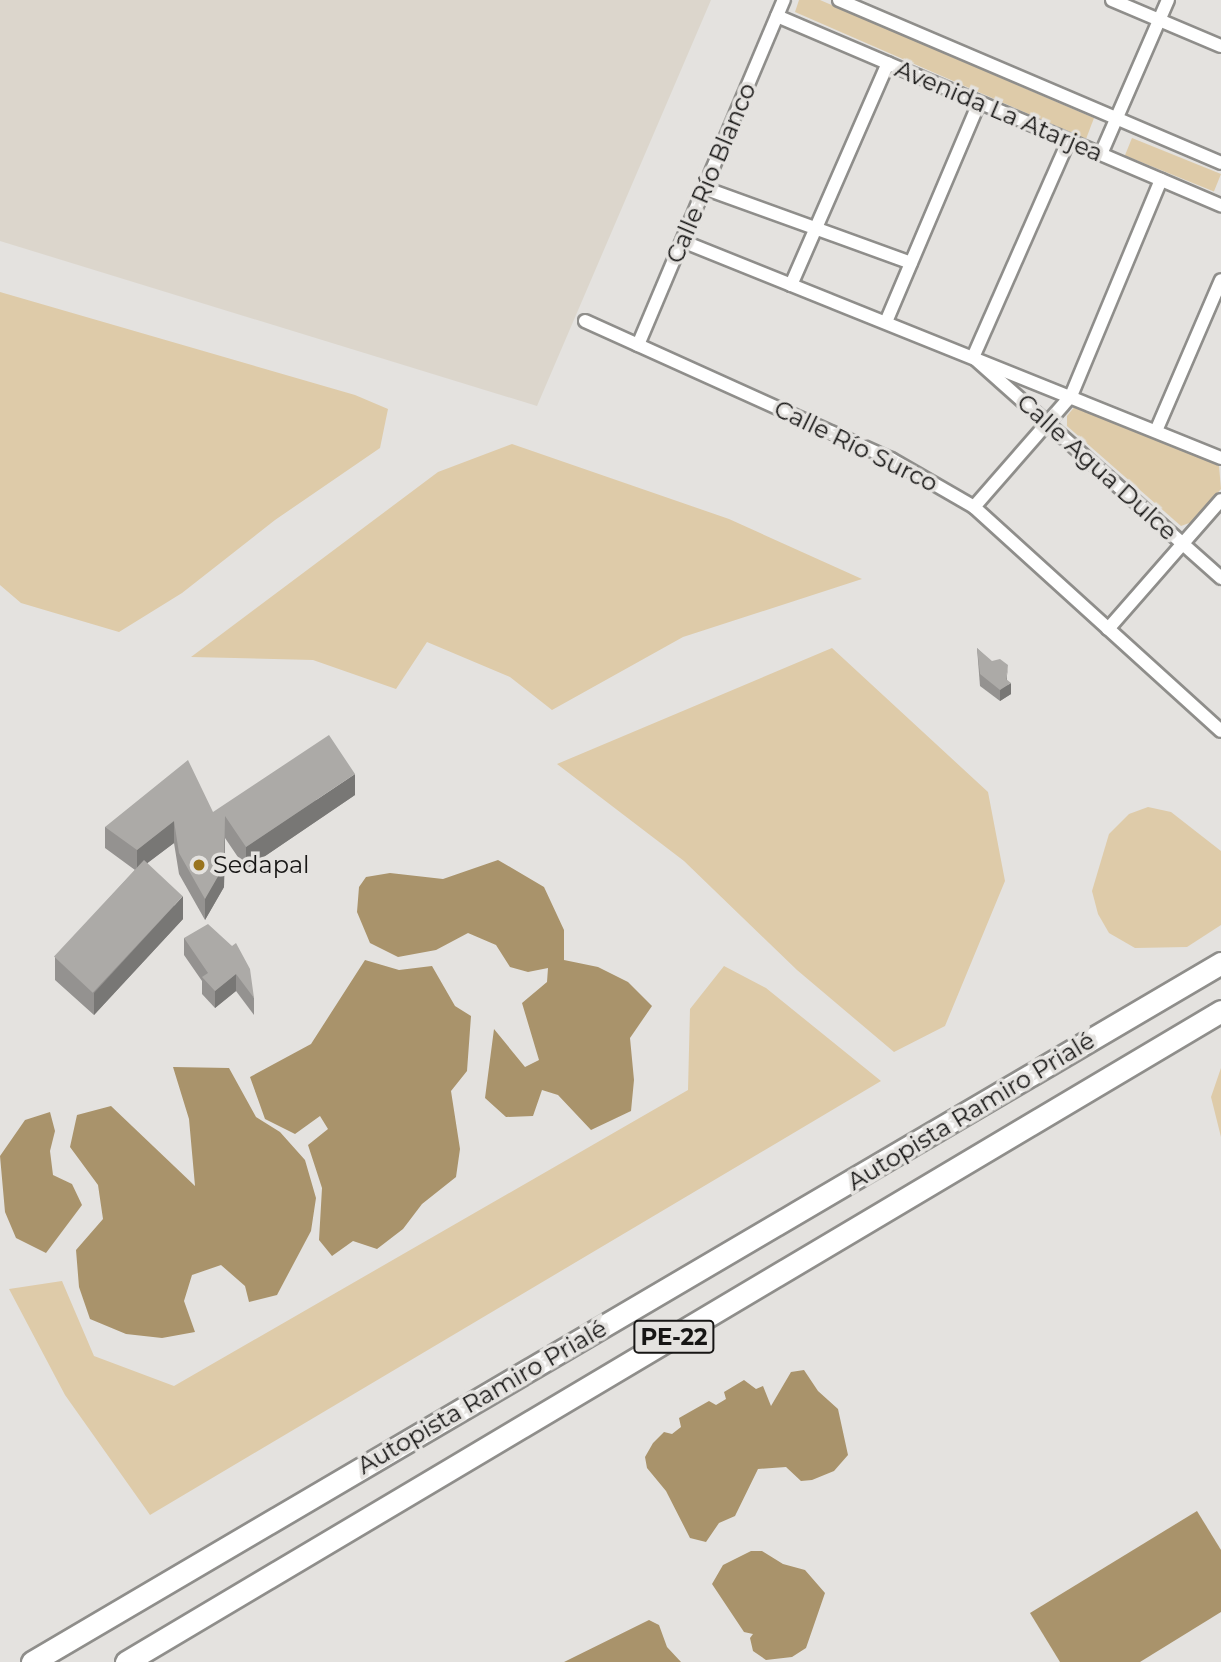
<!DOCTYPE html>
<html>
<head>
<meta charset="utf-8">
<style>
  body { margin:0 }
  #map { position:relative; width:1221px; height:1662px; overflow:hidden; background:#e4e2df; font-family:Montserrat,sans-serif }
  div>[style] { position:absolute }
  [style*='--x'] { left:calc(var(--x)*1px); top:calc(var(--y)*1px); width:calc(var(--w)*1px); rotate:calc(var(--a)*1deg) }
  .built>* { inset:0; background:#dcd6cc }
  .green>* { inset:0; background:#decba9; transform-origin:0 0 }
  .water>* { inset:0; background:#a9936b }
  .roads { filter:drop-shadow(2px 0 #8f8e8b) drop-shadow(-2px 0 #8f8e8b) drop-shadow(0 2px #8f8e8b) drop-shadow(0 -2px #8f8e8b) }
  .minor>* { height:12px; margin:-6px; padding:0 6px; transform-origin:6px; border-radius:6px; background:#fff }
  .trunk>* { height:21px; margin:-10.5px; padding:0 10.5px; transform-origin:10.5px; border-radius:10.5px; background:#fff }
  .wall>* { inset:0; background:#949290 }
  .shaded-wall>* { inset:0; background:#787775 }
  .building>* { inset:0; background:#acaaa7; transform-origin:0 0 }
  .dots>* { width:19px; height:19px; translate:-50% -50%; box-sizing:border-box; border:4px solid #e4e2df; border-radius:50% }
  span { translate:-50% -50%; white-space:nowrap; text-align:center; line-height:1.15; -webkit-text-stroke:7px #e4e2df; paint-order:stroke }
  .shield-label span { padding:2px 5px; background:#e4e2df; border:2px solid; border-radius:5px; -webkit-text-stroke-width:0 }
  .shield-label { font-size:23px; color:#171615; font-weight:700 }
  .street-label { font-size:24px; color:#171615 }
  .poi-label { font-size:24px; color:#171615 }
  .left { translate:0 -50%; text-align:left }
</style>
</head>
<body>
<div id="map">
  <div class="built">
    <div style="clip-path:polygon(0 0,711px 0,537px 406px,0 241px)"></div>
  </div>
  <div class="green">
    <div style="clip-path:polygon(799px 0,820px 0,1094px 118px,1086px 139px,795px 12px)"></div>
    <div style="left:1132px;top:138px;width:96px;height:19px;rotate:22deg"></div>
    <div style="clip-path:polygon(0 292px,355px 395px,388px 409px,380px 448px,275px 520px,182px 593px,119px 632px,21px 603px,0 585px)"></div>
    <div style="clip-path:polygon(1076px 405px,1219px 466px,1221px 489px,1192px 522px,1181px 526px,1067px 426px,1067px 416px)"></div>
    <div style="clip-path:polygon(512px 444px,729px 519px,862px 579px,683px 637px,552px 710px,510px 677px,427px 642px,396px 689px,313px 660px,191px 657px,438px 472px)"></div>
    <div style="clip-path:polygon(832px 648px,988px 792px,1005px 881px,945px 1026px,894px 1052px,797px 970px,684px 861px,557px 764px)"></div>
    <div style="clip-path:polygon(1148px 807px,1171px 812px,1221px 851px,1221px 925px,1187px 947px,1135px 948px,1109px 933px,1098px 914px,1092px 891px,1109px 834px,1129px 814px)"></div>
    <div style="clip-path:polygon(724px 966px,766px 988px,881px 1081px,150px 1515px,65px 1395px,9px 1289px,62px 1281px,94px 1356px,174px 1386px,688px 1090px,690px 1009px)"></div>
    <div style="clip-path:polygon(1221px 1068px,1221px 1137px,1211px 1097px)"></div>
  </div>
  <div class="water">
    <div style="clip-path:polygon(498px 860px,544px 887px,564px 930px,564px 960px,598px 967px,628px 982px,652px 1006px,630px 1038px,634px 1080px,631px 1111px,591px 1130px,558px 1095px,542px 1090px,533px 1116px,506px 1117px,485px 1098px,494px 1029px,525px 1067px,539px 1060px,522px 1003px,547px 982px,548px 968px,528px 972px,510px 967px,496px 945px,468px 933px,436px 950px,398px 957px,370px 943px,357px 912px,359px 887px,366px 877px,390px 873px,443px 879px)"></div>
    <div style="clip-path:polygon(365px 960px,399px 970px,432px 966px,455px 1006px,471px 1016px,467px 1071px,451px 1091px,460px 1149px,456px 1177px,422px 1204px,403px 1229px,377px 1249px,353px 1241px,332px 1256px,319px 1240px,322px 1188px,308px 1145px,328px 1129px,320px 1116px,295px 1134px,265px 1119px,250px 1077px,311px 1044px)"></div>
    <div style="clip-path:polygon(173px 1067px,229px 1068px,256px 1117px,280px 1132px,305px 1160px,316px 1198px,311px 1231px,277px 1295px,249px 1302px,245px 1286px,221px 1265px,192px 1275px,184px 1301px,195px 1332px,162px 1338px,126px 1334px,90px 1319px,79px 1287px,76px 1250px,103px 1219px,98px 1185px,70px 1147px,77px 1115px,111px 1106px,195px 1186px,189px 1119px)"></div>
    <div style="clip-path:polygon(50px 1112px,55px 1131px,50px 1151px,53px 1175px,72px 1184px,82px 1205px,46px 1253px,16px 1238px,5px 1212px,0 1156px,25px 1120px)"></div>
    <div style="clip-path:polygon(804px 1370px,818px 1391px,838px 1409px,848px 1455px,834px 1471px,812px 1480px,801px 1481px,786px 1467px,758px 1469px,735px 1516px,719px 1523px,706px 1542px,690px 1538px,666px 1491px,647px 1468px,645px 1457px,653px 1443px,664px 1432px,672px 1434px,681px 1427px,679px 1418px,709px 1401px,716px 1405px,726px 1399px,724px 1392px,744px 1380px,756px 1389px,763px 1386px,771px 1406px,791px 1372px)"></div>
    <div style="clip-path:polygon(1197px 1511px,1221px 1550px,1221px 1612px,1140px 1662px,1060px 1662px,1030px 1613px)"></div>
    <div style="clip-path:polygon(751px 1551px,762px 1551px,783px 1564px,805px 1570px,825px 1593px,806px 1648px,792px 1657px,766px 1660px,753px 1651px,750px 1638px,753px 1634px,744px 1632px,712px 1584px,723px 1565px)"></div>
    <div style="clip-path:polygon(649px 1620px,659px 1625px,667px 1647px,681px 1662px,564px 1662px)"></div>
  </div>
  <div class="roads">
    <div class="minor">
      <div style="--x:839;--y:0;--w:415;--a:23.1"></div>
      <div style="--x:1112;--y:0;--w:118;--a:22.9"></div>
      <div style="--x:777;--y:16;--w:483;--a:23.1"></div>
      <div style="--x:1068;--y:142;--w:235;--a:113.8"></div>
      <div style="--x:973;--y:357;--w:332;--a:41.7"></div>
      <div style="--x:1101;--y:154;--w:168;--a:-66.5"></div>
      <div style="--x:704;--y:188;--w:220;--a:19.9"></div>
      <div style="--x:682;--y:241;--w:581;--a:21.93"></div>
      <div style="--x:791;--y:285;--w:242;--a:-66.4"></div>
      <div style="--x:585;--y:321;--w:336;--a:24.3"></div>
      <div style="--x:891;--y:459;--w:96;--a:30"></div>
      <div style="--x:974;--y:507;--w:333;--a:42.2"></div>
      <div style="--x:886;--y:322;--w:238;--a:-67"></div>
      <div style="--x:638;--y:345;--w:375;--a:-67.1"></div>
      <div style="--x:1156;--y:431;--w:164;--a:-66.7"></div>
      <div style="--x:974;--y:507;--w:147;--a:-48.9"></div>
      <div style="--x:1071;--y:396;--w:234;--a:-67.4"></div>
      <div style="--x:1108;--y:629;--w:171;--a:-48.8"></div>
    </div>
    <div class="trunk">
      <div style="--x:32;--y:1662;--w:1379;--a:-30.45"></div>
      <div style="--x:126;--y:1662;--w:1274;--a:-30.73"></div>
    </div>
  </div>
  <div class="wall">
    <div style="clip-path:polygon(977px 648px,1007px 680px,1011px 694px,1000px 701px,980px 686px)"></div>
    <div style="clip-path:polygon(355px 795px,246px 869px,225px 838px,224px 887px,205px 920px,179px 874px,174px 843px,147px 863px,183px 919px,94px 1015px,55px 980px,55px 957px,135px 870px,105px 848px,105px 827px)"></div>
    <div style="clip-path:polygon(184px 938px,232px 946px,254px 998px,254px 1015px,236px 991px,215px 1008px,202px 994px,202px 981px,184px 955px)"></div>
  </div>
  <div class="shaded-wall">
    <div style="clip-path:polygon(1008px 665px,1006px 686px,1011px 683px,1011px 694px,1000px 701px,1000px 690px,1006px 679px)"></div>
    <div style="clip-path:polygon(355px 774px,355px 795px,246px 869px,246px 847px)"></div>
    <div style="clip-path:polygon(174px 821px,174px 843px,137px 871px,137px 850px)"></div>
    <div style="clip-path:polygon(225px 838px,224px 887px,205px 920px,205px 899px)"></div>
    <div style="clip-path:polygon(183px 896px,183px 919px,94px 1015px,94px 993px)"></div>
    <div style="clip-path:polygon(236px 974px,236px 991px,215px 1008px,215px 991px)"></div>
  </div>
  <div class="building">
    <div style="clip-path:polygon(977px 648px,992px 661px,1000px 659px,1008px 665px,1006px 679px,1011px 683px,1000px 690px,980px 674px)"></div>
    <div style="clip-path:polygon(329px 735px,355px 774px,246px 847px,225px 816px,224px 866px,205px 899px,179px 853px,174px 821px,137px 850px,105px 827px,188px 760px,213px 812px)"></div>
    <div style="left:144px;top:860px;width:53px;height:132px;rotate:43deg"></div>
    <div style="clip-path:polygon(208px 924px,232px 946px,236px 943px,250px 969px,254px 998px,236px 974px,215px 991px,202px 977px,208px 973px,184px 938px)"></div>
  </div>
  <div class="dots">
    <div style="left:199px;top:865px;background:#99741e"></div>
  </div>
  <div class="shield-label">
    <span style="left:674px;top:1337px">PE-22</span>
  </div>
  <div class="street-label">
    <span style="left:999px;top:111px;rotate:23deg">Avenida La Atarjea</span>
    <span style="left:711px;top:173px;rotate:-67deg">Calle Río Blanco</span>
    <span style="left:856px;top:446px;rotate:26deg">Calle Río Surco</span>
    <span style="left:1097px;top:467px;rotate:42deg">Calle Agua Dulce</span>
    <span style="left:971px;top:1111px;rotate:-31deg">Autopista Ramiro Prialé</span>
    <span style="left:482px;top:1397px;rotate:-30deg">Autopista Ramiro Prialé</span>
  </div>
  <div class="poi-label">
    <span class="left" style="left:213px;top:865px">Sedapal</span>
  </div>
</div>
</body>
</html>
